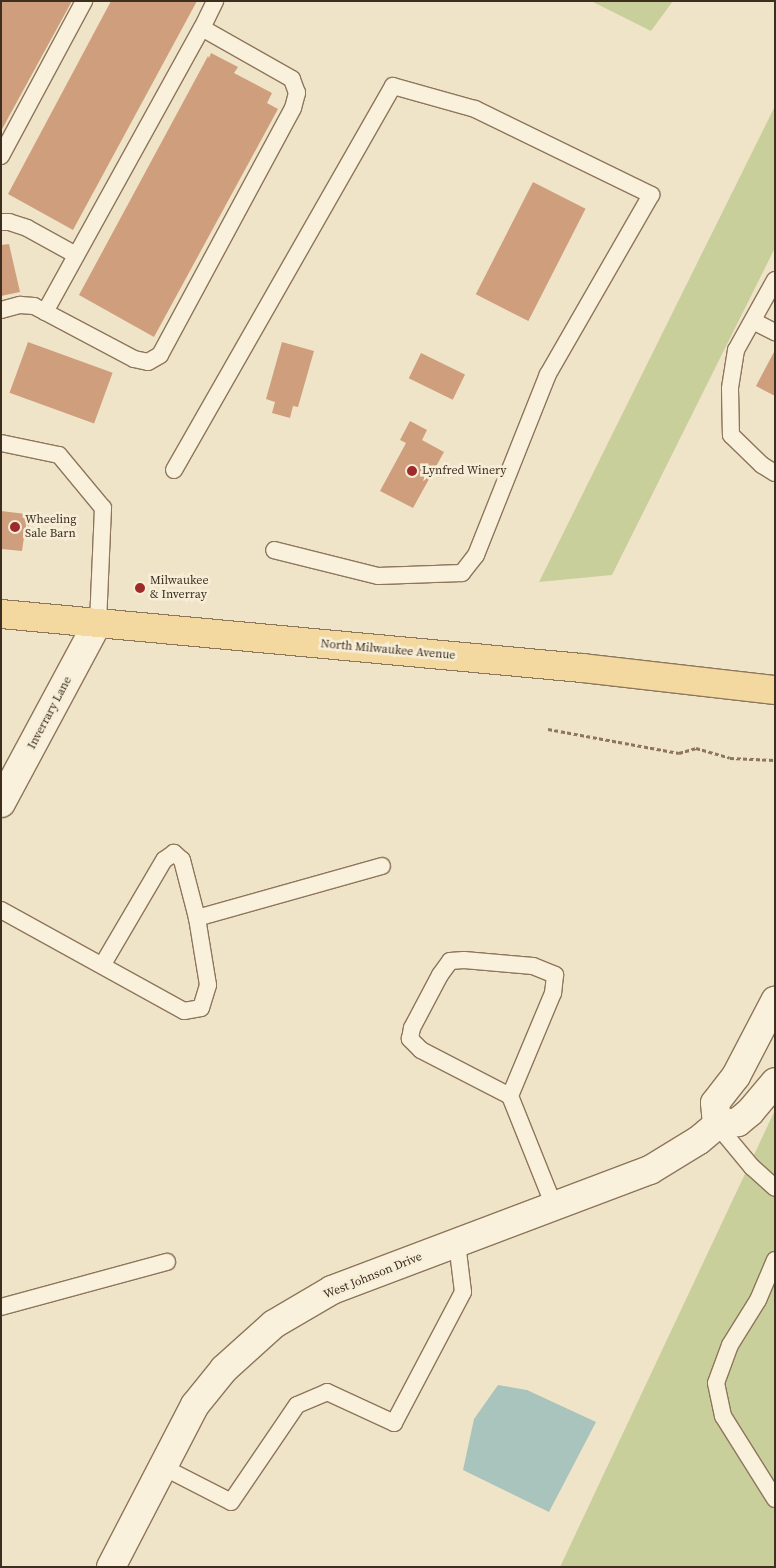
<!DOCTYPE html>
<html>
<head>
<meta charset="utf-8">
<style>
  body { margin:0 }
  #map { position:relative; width:776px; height:1568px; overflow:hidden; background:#f0e4c8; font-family:"Source Serif 4",serif }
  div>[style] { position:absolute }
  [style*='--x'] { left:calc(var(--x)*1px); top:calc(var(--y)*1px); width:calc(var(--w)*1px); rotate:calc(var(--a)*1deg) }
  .green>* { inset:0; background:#c9cf9b }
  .water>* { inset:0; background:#a9c4bc }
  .building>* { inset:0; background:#cf9f7d; transform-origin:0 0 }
  .path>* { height:3px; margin-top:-1.5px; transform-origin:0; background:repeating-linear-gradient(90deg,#8d765c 0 4px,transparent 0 6.5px) }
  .roads { filter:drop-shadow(1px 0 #8d765c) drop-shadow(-1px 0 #8d765c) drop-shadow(0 1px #8d765c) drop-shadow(0 -1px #8d765c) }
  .lane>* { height:16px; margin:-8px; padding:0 8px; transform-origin:8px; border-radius:8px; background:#faf1dc }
  .street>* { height:28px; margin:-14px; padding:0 14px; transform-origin:14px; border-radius:14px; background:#faf1dc }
  .primary>* { height:28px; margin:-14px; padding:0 14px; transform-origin:14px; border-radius:14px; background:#f3d9a0 }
  .dots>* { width:14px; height:14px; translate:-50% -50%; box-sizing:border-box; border:2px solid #f7eed8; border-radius:50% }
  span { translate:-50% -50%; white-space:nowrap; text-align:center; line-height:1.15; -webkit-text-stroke:5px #f7eed8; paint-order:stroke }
  .poi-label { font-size:12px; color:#3d2e20 }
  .left { translate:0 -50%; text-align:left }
  .street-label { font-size:12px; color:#3d2e20 }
  .frame { position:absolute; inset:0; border:2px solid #3d2e20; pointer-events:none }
</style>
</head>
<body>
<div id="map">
  <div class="green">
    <div style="clip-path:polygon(591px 1px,673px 1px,651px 31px)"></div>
    <div style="clip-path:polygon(775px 106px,775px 248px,612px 575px,539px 582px)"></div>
    <div style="clip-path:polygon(775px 1110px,775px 1567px,560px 1567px)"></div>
  </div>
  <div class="water">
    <div style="clip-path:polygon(498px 1385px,527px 1390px,596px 1422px,549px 1512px,463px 1470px,474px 1419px)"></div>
  </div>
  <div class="building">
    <div style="clip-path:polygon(1px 1px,72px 1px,1px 131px)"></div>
    <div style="clip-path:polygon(111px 1px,197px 1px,73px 230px,8px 194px)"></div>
    <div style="clip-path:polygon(211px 53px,238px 67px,234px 73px,272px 93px,267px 103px,278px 109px,154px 337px,79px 295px,208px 56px,209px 58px)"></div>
    <div style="left:533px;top:182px;width:59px;height:126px;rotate:27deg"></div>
    <div style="clip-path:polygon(9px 244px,20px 292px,1px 296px,1px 245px)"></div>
    <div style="left:28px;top:342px;width:90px;height:54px;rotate:20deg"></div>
    <div style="clip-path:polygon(282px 342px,314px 351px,298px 407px,293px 406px,290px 418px,272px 413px,275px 402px,266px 399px)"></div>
    <div style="clip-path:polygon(775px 350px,775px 396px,756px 386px)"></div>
    <div style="left:421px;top:353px;width:49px;height:28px;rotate:26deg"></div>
    <div style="clip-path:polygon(410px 421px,427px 430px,422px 440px,444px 452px,413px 508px,380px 491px,406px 443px,400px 440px)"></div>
    <div style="clip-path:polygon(1px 511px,26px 514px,26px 517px,30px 517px,28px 537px,24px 537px,22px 551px,1px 549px)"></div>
  </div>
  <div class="path">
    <div style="--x:548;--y:729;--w:133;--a:10.4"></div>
    <div style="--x:679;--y:753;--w:18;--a:-16"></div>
    <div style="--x:696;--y:748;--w:35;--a:16"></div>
    <div style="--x:730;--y:758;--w:45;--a:2.5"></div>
  </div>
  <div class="roads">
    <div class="lane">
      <div style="--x:1;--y:156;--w:176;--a:-61.8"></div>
      <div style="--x:1;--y:222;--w:8;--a:0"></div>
      <div style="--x:9;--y:222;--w:19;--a:18"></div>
      <div style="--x:27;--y:228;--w:56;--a:28.9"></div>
      <div style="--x:775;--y:280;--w:80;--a:119.1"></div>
      <div style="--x:736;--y:350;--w:39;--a:99"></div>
      <div style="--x:730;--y:389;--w:46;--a:88.8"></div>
      <div style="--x:731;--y:435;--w:43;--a:44.1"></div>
      <div style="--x:762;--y:465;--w:15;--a:32"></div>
      <div style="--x:1;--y:310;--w:20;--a:-15"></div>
      <div style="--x:20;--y:305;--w:14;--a:4"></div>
      <div style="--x:34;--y:306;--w:113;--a:27.9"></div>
      <div style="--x:134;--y:359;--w:14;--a:12"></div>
      <div style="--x:148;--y:362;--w:14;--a:-30"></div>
      <div style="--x:160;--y:355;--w:281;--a:-61.7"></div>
      <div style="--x:293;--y:108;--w:16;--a:-75"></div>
      <div style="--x:297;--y:93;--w:15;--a:-110"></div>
      <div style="--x:292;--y:79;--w:103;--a:-150.5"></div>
      <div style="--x:202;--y:28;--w:30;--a:-64"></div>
      <div style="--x:45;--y:312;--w:325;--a:-61.1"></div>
      <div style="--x:753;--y:321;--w:25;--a:27"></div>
      <div style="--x:1;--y:443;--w:59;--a:11.7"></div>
      <div style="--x:59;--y:455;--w:69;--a:50.3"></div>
      <div style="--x:103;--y:508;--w:114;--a:92.5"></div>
      <div style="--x:174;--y:470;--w:442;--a:-60.3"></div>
      <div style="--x:393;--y:86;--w:85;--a:15.7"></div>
      <div style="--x:475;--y:109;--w:196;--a:26"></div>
      <div style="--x:651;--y:195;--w:207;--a:119.9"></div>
      <div style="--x:548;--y:374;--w:195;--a:111.7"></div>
      <div style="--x:476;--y:555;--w:23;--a:128"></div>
      <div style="--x:462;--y:573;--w:84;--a:178"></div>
      <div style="--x:378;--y:576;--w:107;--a:-166"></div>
      <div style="--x:1;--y:910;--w:209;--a:28.9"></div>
      <div style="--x:184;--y:1011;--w:17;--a:-10"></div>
      <div style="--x:201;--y:1008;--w:24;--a:-73"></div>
      <div style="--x:208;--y:985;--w:68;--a:-99.3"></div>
      <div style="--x:197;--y:918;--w:60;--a:-104.5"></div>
      <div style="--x:182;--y:860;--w:11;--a:-139"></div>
      <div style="--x:174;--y:853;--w:12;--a:145"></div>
      <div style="--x:164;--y:860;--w:121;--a:120.4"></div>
      <div style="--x:197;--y:918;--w:192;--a:-15.7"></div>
      <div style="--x:464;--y:960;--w:69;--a:5"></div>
      <div style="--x:533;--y:966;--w:24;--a:22"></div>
      <div style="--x:555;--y:975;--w:18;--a:96"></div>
      <div style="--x:553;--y:993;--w:112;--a:112.7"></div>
      <div style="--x:510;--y:1096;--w:100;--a:-152.7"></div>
      <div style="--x:421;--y:1050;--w:16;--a:-135"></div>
      <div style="--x:410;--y:1039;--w:11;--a:-80"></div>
      <div style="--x:412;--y:1028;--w:60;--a:-62.2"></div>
      <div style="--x:440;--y:975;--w:17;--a:-54"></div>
      <div style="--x:450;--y:961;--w:14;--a:-4"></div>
      <div style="--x:510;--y:1096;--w:118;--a:68.2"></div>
      <div style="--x:717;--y:1125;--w:55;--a:50.2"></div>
      <div style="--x:752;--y:1167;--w:31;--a:42"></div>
      <div style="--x:775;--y:1260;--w:43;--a:113"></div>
      <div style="--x:758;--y:1300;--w:53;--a:121.9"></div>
      <div style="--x:730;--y:1345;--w:40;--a:110.2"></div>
      <div style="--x:716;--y:1383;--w:34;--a:78"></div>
      <div style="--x:723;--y:1416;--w:98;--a:57.9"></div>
      <div style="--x:1;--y:1307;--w:172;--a:-15.2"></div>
      <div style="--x:163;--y:1467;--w:76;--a:27.2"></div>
      <div style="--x:231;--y:1502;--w:117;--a:-55.8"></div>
      <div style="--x:297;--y:1405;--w:33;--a:-23"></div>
      <div style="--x:327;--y:1392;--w:74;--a:24.8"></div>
      <div style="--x:394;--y:1423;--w:148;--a:-62.2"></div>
      <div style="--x:463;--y:1292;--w:49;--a:-97"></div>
    </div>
    <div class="street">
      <div style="--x:1;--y:803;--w:205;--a:-61.8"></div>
      <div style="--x:717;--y:1125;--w:22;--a:-95"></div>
      <div style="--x:715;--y:1103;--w:34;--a:-52"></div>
      <div style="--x:736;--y:1076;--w:85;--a:-62.5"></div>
      <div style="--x:111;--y:1567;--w:182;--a:-62.6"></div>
      <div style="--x:195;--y:1405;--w:46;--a:-51.1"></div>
      <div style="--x:224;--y:1369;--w:67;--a:-42"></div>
      <div style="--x:274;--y:1324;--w:67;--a:-30.4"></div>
      <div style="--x:332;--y:1290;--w:340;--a:-20.7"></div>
      <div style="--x:650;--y:1170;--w:57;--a:-31.5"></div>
      <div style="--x:699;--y:1140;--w:23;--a:-40"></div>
      <div style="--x:717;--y:1125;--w:21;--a:-8"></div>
      <div style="--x:738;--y:1122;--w:16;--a:-40"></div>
      <div style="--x:750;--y:1112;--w:39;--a:-50"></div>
    </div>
    <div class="primary">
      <div style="--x:1;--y:614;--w:584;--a:5.31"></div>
      <div style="--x:582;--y:668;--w:194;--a:6.5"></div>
    </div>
  </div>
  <div class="dots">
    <div style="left:412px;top:471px;background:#9e2a2b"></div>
    <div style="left:15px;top:527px;background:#9e2a2b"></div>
    <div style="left:140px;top:588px;background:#9e2a2b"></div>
  </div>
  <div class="poi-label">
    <span class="left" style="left:422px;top:471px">Lynfred Winery</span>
    <span class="left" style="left:25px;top:527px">Wheeling<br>Sale Barn</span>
    <span class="left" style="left:150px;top:588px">Milwaukee<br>&amp; Inverray</span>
  </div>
  <div class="street-label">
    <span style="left:388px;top:650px;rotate:5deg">North Milwaukee Avenue</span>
    <span style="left:50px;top:713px;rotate:-62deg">Inverrary Lane</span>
    <span style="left:373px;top:1276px;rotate:-22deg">West Johnson Drive</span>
  </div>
  <div class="frame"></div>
</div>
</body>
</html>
